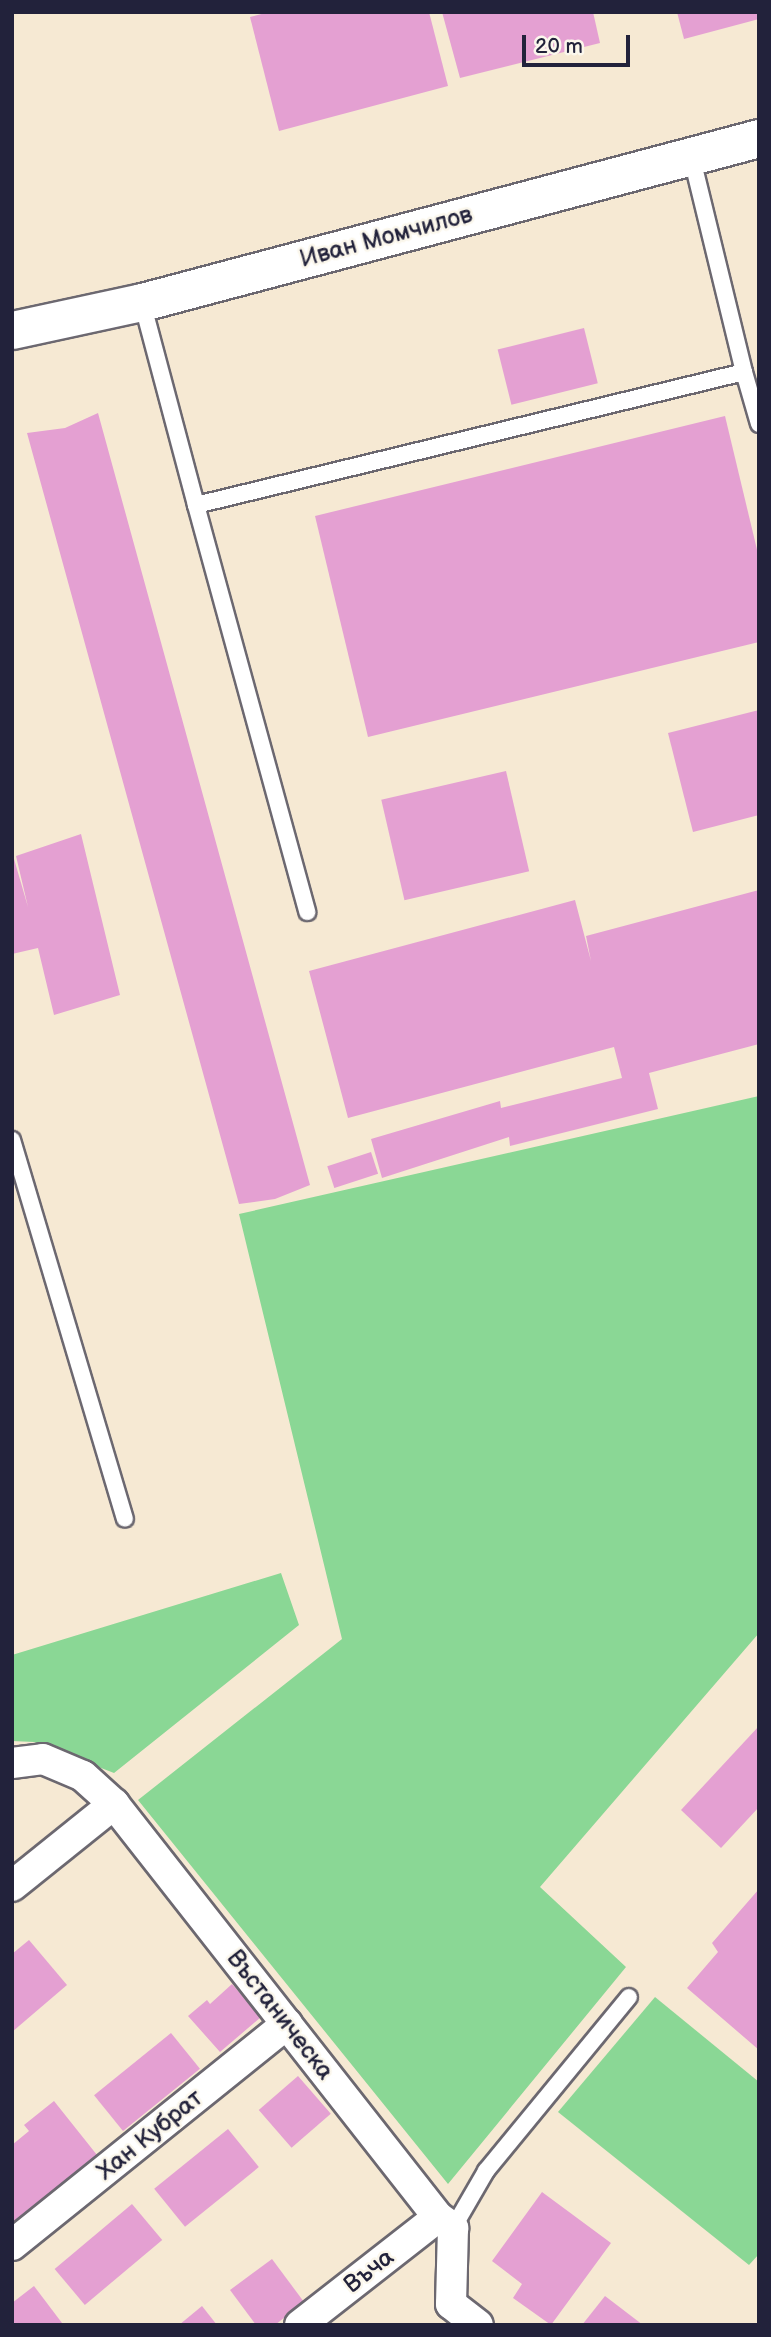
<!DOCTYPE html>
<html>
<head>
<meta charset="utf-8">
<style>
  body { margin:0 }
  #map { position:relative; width:771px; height:2337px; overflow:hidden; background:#f6e9d3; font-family:"Balsamiq Sans",sans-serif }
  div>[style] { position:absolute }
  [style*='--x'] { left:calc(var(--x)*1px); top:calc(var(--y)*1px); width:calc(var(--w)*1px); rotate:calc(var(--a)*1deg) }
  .green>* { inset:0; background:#8ad795 }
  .building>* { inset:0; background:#e4a0d2; transform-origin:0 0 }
  .roads { filter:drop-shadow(2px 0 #6c6870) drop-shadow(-2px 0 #6c6870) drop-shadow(0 2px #6c6870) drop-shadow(0 -2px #6c6870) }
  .service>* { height:16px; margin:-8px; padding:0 8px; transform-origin:8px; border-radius:8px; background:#fff }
  .minor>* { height:30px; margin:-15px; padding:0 15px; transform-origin:15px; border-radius:15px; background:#fff }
  .tertiary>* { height:37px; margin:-18.5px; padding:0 18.5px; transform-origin:18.5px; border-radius:18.5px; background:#fff }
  span { translate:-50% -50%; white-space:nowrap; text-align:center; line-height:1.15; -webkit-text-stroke:5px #fbf7ec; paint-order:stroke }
  .street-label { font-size:24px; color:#22223b }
  .frame { position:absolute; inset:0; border:14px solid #22223b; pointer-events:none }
  .scale { position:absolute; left:522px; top:35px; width:108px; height:32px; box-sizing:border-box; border:4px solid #22223b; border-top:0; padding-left:9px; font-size:21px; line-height:24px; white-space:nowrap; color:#22223b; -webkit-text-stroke:5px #fbf7ec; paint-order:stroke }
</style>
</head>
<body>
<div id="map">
  <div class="green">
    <div style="clip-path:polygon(759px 1096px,759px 1633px,540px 1887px,626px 1967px,448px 2184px,138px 1800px,342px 1639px,239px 1214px)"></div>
    <div style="clip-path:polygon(281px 1573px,299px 1625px,114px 1773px,34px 1742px,12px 1741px,12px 1655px)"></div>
    <div style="clip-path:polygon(655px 1997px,759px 2082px,759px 2254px,749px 2265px,558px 2112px)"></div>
  </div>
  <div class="building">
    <div style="clip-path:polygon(269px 12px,429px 12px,448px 86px,279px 131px,250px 17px)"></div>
    <div style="clip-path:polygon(442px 12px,593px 12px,600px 43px,460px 78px)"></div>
    <div style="clip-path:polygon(677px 12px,759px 12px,759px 19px,684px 39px)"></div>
    <div style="left:584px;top:328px;width:57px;height:89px;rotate:76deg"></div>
    <div style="clip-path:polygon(98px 413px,310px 1185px,275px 1199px,239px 1204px,27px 433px,65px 428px)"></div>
    <div style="clip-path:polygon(725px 416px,759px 558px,759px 642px,368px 737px,315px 516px)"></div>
    <div style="clip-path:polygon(759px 710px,759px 815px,693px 832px,668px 733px)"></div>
    <div style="left:506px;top:771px;width:103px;height:128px;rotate:77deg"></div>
    <div style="clip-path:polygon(81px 834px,120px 995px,54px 1015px,38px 948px,12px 954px,12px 852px,28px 907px,16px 856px)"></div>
    <div style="clip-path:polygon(759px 890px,759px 1044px,649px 1073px,658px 1109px,510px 1146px,509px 1137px,382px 1178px,371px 1139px,500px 1101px,501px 1108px,622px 1078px,614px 1047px,348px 1118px,309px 971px,575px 900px,591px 961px,586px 936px)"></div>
    <div style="left:371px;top:1152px;width:23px;height:46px;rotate:72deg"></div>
    <div style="clip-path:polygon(759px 1726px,759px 1807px,721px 1848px,681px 1810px)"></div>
    <div style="clip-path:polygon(759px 1889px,759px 2050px,687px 1988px,718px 1952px,712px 1943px)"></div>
    <div style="clip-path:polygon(29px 1940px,67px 1985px,12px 2032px,12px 1954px)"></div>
    <div style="clip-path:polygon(232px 1984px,261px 2017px,220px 2052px,188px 2016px,207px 2000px,210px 2004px)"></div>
    <div style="left:171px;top:2033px;width:46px;height:99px;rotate:51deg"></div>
    <div style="left:298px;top:2076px;width:50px;height:52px;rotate:49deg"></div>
    <div style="clip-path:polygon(54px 2101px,97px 2155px,12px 2223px,12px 2145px,29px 2131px,24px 2125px)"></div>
    <div style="left:228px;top:2129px;width:49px;height:95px;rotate:51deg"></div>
    <div style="clip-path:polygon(542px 2192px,611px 2243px,551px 2325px,513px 2298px,522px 2284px,492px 2261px)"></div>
    <div style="left:132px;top:2204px;width:47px;height:101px;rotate:50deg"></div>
    <div style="clip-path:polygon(272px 2259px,304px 2302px,275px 2325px,256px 2325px,230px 2290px)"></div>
    <div style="clip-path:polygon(34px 2286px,62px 2323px,61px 2325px,12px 2325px,12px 2303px)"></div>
    <div style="clip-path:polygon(605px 2296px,643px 2325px,582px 2325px)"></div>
    <div style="clip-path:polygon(202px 2306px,217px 2325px,179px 2325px)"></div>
  </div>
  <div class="roads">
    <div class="service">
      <div style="--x:142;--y:302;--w:210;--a:75.1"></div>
      <div style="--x:196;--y:505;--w:564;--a:-13.64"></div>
      <div style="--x:744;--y:372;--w:223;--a:-103.7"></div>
      <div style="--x:744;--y:372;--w:54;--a:73.9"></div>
      <div style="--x:196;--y:505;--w:422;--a:74.7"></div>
      <div style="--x:12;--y:1140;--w:395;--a:73.4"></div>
      <div style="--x:453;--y:2228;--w:66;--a:-59.9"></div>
      <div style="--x:486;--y:2171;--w:225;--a:-50.6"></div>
    </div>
    <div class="minor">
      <div style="--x:12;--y:1763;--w:31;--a:-7"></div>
      <div style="--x:43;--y:1759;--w:43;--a:23"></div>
      <div style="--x:83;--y:1776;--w:42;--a:42.1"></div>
      <div style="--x:114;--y:1804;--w:525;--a:51.89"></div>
      <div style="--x:438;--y:2217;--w:19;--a:36"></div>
      <div style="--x:453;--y:2228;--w:76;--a:91.5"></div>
      <div style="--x:451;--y:2304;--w:34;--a:38"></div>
      <div style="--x:12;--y:1886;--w:131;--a:-38.8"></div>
      <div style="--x:12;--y:2245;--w:353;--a:-38.8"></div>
      <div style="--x:300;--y:2325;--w:175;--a:-38"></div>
    </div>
    <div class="tertiary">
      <div style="--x:12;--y:330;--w:133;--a:-12.2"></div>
      <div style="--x:142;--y:302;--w:638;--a:-14.89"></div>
    </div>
  </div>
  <div class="street-label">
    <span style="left:386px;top:237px;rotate:-15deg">Иван Момчилов</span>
    <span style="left:280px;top:2015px;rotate:52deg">Въстаническа</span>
    <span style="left:150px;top:2135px;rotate:-39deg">Хан Кубрат</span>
    <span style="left:369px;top:2271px;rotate:-38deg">Въча</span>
  </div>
  <div class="frame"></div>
  <div class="scale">20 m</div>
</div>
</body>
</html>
